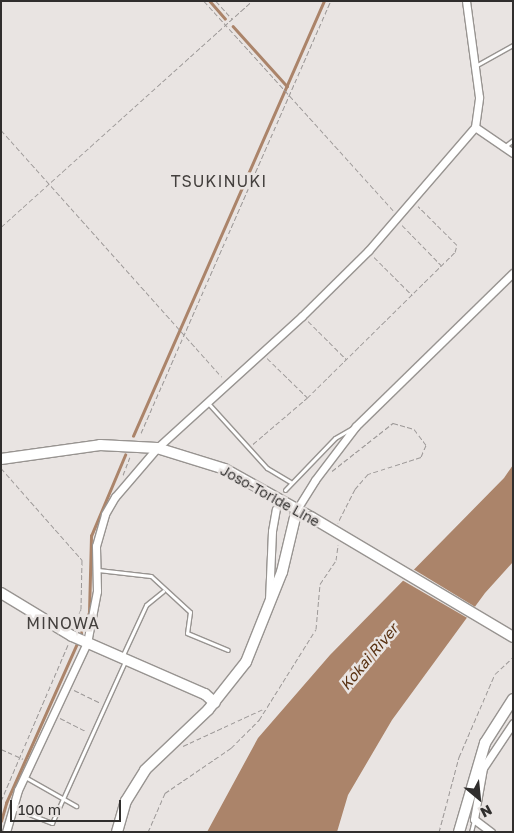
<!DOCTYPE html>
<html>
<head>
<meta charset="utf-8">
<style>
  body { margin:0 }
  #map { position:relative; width:514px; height:833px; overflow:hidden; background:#e9e4e2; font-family:"Golos Text",sans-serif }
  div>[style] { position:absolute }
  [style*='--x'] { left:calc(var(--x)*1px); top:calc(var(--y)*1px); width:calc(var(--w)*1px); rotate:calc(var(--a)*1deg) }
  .water>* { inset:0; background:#ab846a }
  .pier>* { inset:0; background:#e9e4e2 }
  .stream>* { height:2.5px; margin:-1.25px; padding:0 1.25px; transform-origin:1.25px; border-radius:1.25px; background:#ab846a }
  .path>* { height:1px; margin-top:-0.5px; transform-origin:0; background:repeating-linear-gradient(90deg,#9c9897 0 5px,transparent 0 7.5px) }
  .roads { filter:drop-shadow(1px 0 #989491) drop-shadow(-1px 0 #989491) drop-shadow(0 1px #989491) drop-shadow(0 -1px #989491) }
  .lane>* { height:3px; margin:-1.5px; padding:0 1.5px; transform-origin:1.5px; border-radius:1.5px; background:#fff }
  .street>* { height:7px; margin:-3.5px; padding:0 3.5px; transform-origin:3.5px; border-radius:3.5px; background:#fff }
  .secondary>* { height:10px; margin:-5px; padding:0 5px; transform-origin:5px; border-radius:5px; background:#fff }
  .bridges { filter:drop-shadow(1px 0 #989491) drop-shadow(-1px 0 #989491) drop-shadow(0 1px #989491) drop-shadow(0 -1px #989491) }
  .secondary-bridge>* { height:10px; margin:-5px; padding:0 5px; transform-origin:5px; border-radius:5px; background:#fff }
  span { translate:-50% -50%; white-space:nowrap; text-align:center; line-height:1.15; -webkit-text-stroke:5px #e9e4e2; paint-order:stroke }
  .street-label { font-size:14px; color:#302e2d }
  .water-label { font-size:15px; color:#583010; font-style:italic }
  .quarter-label { font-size:16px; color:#44403e; letter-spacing:1px }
  .frame { position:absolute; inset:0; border:2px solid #302e2d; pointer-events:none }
  .north { position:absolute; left:454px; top:773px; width:50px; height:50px; -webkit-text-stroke:4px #e9e4e2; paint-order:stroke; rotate:152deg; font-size:14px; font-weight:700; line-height:20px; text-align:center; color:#302e2d }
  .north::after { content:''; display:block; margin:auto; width:18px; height:22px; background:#302e2d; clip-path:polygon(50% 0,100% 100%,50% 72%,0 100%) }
  .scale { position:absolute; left:10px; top:800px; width:111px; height:22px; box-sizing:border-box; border:2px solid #302e2d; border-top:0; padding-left:6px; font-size:15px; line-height:18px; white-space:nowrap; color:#302e2d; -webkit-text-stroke:4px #e9e4e2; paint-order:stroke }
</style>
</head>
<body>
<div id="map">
  <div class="water">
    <div style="clip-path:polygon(513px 465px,513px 562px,485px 593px,392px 720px,348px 795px,337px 832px,207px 832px,258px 738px,330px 655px,504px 478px)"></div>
  </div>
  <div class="pier">
    <div style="clip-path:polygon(413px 569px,477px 608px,469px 619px,402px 580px)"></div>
  </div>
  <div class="stream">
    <div style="--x:210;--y:1;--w:23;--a:49"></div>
    <div style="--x:233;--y:26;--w:81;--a:48"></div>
    <div style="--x:133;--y:436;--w:475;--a:-66.3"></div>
    <div style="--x:80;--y:636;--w:25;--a:-69"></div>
    <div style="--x:89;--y:613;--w:77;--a:-88.5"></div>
    <div style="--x:91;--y:536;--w:88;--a:-67.2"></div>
    <div style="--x:1;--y:821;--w:19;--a:-74"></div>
    <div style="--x:6;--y:803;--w:177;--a:-66"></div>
  </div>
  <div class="path">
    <div style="--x:204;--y:1;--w:282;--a:47.9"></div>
    <div style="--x:216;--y:1;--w:24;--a:48"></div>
    <div style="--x:1;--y:130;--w:331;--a:48.2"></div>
    <div style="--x:402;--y:225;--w:56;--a:45.7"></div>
    <div style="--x:1;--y:227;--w:338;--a:-42"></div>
    <div style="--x:374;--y:257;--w:54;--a:45"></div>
    <div style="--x:308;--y:321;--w:54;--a:45"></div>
    <div style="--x:267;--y:358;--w:56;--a:44.3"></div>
    <div style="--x:141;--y:433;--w:472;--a:-66.3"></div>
    <div style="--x:253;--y:444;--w:71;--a:-40.4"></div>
    <div style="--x:307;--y:398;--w:208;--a:-44.6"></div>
    <div style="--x:455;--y:252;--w:7;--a:-74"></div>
    <div style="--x:457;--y:245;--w:55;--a:-135"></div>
    <div style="--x:1;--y:468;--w:123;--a:48.6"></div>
    <div style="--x:82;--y:560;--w:49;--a:91.2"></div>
    <div style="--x:81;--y:609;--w:19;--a:111"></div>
    <div style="--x:332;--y:471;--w:78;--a:-38.2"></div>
    <div style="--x:393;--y:423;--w:22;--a:16"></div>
    <div style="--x:414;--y:429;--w:20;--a:53"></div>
    <div style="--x:426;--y:445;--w:13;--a:113"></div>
    <div style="--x:421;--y:457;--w:56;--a:162.2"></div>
    <div style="--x:368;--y:474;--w:20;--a:131"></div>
    <div style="--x:355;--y:489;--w:38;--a:117"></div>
    <div style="--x:123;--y:475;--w:19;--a:-69"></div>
    <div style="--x:74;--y:690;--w:28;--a:26"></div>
    <div style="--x:60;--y:718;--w:30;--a:27"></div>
    <div style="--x:183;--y:746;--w:88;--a:-24.8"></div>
    <div style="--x:1;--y:749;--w:24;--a:24"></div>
    <div style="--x:1;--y:801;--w:170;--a:-66.8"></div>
    <div style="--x:148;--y:832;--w:43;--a:-66.4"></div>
    <div style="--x:165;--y:793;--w:80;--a:-34.3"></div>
    <div style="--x:231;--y:748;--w:40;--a:-45"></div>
    <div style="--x:259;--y:720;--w:107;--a:-57.9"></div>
    <div style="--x:316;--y:629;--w:45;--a:-84.9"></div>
    <div style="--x:320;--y:584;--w:29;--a:-56"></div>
    <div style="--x:336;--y:560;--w:15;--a:-82"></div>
    <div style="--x:439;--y:832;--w:78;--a:-75.1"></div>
    <div style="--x:459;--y:757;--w:90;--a:-66.6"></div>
    <div style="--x:495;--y:674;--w:25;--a:-43"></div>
  </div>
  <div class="roads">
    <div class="lane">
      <div style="--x:477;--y:65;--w:41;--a:-29.1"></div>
      <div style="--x:504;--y:147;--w:11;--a:-38"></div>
      <div style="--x:208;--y:403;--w:88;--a:47.8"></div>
      <div style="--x:267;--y:468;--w:27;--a:31"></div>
      <div style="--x:285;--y:490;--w:72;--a:-46.1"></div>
      <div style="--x:335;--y:438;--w:20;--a:-30"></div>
      <div style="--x:98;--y:570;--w:53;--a:6.5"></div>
      <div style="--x:151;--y:576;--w:53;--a:42.7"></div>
      <div style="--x:190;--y:612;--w:21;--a:98"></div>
      <div style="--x:187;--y:633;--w:44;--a:22.5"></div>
      <div style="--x:122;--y:657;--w:57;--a:-65.2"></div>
      <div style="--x:146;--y:605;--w:22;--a:-39"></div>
      <div style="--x:25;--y:777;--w:59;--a:29.6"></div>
      <div style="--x:14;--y:808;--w:41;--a:21.5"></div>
      <div style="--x:52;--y:823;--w:178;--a:-65.7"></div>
      <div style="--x:471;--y:832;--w:12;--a:-76"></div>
    </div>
    <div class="street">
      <div style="--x:475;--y:127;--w:46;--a:34.4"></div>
      <div style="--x:297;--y:509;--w:34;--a:-58"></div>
      <div style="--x:315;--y:480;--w:68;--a:-52.8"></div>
      <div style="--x:356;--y:426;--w:219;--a:-44.3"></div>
      <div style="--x:269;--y:600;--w:69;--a:-87.5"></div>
      <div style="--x:272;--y:531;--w:22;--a:-80"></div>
      <div style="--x:6;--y:832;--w:44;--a:-74.1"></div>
      <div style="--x:18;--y:790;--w:162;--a:-64.9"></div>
      <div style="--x:87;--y:643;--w:53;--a:-79.1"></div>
      <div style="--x:97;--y:591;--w:45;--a:-91.3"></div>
      <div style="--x:96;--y:546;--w:33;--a:-74"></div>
      <div style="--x:105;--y:514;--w:20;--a:-60"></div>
      <div style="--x:115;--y:497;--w:65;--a:-49.4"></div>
      <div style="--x:157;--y:448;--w:196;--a:-42.3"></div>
      <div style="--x:302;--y:316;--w:93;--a:-44.6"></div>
      <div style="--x:368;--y:251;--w:164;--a:-49.2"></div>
      <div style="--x:475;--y:127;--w:30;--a:-82"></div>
      <div style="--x:479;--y:97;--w:97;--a:-97.7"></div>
      <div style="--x:491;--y:832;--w:21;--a:-143"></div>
      <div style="--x:474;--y:819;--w:52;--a:-80"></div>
      <div style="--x:483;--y:768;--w:54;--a:-56.3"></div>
    </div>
    <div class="secondary">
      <div style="--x:1;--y:459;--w:100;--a:-8"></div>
      <div style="--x:100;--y:445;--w:57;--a:3"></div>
      <div style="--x:157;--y:448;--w:71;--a:17.2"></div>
      <div style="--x:225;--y:469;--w:98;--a:29.2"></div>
      <div style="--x:1;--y:593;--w:83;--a:31.2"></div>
      <div style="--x:72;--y:636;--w:145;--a:23.6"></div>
      <div style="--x:205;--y:694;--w:13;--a:42"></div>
      <div style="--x:117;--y:832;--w:32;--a:-74"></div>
      <div style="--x:126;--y:801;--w:36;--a:-58"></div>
      <div style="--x:145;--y:770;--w:87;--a:-43.6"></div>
      <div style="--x:208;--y:710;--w:61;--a:-51.6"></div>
      <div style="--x:246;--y:662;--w:97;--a:-68.2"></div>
      <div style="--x:282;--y:572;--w:65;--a:-76.6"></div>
      <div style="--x:459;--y:832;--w:93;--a:-73.7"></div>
      <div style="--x:485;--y:743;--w:52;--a:-57.5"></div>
    </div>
  </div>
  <div class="bridges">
    <div class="secondary-bridge">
      <div style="--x:311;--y:517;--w:235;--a:30.7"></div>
    </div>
  </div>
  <div class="street-label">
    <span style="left:270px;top:496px;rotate:29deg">Joso-Toride Line</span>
  </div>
  <div class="water-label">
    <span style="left:369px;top:657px;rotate:-50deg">Kokai River</span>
  </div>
  <div class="quarter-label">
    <span style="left:219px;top:181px">TSUKINUKI</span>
    <span style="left:63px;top:623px">MINOWA</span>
  </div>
  <div class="frame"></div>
  <div class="north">N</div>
  <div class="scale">100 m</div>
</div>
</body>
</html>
